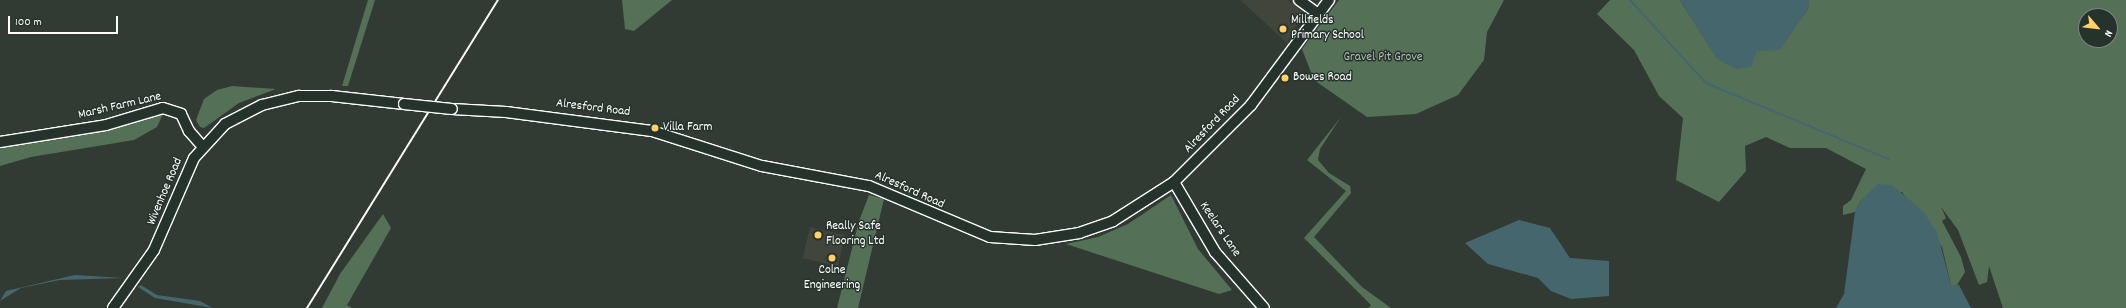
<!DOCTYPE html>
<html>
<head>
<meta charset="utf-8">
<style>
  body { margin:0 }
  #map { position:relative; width:2126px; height:308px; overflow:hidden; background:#323b33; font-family:Dekko,sans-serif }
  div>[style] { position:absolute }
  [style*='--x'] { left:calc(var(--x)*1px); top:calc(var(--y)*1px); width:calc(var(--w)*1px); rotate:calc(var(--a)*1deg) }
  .built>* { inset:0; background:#41453b; transform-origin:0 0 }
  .green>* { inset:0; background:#547158 }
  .water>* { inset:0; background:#46666d }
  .stream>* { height:2px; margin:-1px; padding:0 1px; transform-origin:1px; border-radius:1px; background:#46666d }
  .roads { filter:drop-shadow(1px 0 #fff) drop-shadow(-1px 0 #fff) drop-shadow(0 1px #fff) drop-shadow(0 -1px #fff) }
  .minor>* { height:10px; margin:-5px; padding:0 5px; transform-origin:5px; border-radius:5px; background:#26332d }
  .rail>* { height:2px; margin:-1px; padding:0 1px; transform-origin:1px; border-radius:1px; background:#fff }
  .bridges { filter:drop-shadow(1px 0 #fff) drop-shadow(-1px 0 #fff) drop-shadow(0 1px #fff) drop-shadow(0 -1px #fff) }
  .minor-bridge>* { height:10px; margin:-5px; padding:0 5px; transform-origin:5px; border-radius:5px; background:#26332d }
  .dots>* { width:11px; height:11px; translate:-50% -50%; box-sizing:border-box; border:2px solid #26332d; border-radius:50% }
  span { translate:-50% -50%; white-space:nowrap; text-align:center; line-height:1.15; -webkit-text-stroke:3px #26332d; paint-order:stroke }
  .poi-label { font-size:13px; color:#fff }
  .left { translate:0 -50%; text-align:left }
  .park-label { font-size:13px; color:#b2bfb4 }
  .street-label { font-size:13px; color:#fff }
  .north { position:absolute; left:2078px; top:8px; width:40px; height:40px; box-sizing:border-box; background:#26332d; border:1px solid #7d8581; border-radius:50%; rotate:118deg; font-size:11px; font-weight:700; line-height:16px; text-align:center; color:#fff }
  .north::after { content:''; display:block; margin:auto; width:14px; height:18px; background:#ffd166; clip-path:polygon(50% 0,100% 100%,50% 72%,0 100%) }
  .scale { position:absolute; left:8px; top:16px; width:110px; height:18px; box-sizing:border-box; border:2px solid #fff; border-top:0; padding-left:5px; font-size:12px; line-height:14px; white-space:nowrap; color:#fff; -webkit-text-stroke:3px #26332d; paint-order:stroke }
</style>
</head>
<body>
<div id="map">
  <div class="built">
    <div style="clip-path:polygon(1240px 0,1288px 0,1303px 12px,1287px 43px)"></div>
    <div style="left:810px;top:227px;width:36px;height:32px;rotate:13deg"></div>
  </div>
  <div class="green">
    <div style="clip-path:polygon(368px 0,375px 0,348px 86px,342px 86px)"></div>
    <div style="clip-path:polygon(622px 0,672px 0,634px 31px,625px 29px)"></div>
    <div style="clip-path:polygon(1339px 0,1504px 0,1487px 32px,1484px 60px,1458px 95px,1416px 114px,1367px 117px,1314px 80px,1302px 49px)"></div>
    <div style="clip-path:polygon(evenodd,1610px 0,1680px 0,1717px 58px,1772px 48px,1780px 49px,1809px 7px,1809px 0,2126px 0,2126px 308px,2003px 308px,1989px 266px,1987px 282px,1979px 285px,1958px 230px,1941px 207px,1946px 218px,1942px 221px,1961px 257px,1965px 272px,1957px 285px,1951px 285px,1942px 247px,1902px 192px,1861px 200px,1855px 212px,1843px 215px,1843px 206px,1851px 200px,1866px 169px,1826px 148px,1790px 148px,1766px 137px,1745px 146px,1746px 171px,1719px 202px,1676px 180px,1683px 118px,1659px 96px,1634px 50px,1597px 14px,1610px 0,2086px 16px,2110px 16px,2110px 40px,2086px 40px,2086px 16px)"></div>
    <div style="clip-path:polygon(232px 86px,276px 89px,239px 103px,204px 128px,200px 127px,196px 120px,204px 99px,217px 90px)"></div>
    <div style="clip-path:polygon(163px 114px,157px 127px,134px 140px,31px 157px,0 166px,0 147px)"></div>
    <div style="clip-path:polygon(1341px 117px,1320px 149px,1318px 160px,1329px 173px,1350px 186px,1351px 193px,1314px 237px,1362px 287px,1391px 308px,1368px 308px,1371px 305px,1304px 238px,1346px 191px,1307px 160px)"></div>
    <div style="clip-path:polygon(869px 195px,884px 199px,858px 308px,837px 308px,859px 221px)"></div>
    <div style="clip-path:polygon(1171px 195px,1198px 249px,1232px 290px,1219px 294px,1066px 244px,1098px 237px,1128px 224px)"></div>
    <div style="clip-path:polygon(383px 214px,391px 228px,347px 305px,352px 308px,322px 308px,340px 274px)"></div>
  </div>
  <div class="water">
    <div style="clip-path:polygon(1680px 0,1809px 0,1809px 7px,1780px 50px,1757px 51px,1751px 67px,1736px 69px,1717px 59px)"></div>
    <div style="clip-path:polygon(1878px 184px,1892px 185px,1923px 211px,1937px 232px,1951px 285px,1959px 285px,1971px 308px,1836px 308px,1844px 294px,1855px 212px,1861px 200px)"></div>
    <div style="clip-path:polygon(1519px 220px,1550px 228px,1570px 258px,1609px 261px,1609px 296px,1571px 299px,1551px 291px,1538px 278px,1488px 264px,1465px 243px)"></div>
    <div style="clip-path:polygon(75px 275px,123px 278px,60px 280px,21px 288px,0 301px,6px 291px)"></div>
    <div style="clip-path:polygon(141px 285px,157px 295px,200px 301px,213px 308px,155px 298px,138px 287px)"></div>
  </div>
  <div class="stream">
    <div style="--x:1630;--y:0;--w:113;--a:47.5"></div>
    <div style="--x:1706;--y:83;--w:198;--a:22.6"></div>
  </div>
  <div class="roads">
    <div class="minor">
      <div style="--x:1299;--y:0;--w:24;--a:36"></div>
      <div style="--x:452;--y:109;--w:54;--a:3.2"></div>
      <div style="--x:506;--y:112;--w:147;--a:7.4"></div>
      <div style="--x:652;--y:131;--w:115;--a:17.7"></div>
      <div style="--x:762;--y:166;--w:109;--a:10.6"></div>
      <div style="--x:869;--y:186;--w:131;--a:22.9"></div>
      <div style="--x:990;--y:237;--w:45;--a:3.8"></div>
      <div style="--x:1035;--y:240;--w:45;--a:-9"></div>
      <div style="--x:1079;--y:233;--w:36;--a:-19"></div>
      <div style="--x:1113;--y:221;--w:72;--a:-32.6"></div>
      <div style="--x:1174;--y:182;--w:109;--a:-45"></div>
      <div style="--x:1251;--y:105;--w:131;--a:-53.4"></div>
      <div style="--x:0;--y:142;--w:107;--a:-9.1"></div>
      <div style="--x:106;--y:125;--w:59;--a:-16.6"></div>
      <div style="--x:163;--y:108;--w:19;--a:18"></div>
      <div style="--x:181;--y:114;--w:19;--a:65"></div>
      <div style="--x:189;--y:131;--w:20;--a:49"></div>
      <div style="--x:1174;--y:182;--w:81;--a:59.6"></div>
      <div style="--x:1215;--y:252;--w:74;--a:48.8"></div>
      <div style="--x:113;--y:308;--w:71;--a:-54.7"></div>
      <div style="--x:154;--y:250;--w:100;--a:-66.5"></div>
      <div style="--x:194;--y:158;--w:46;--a:-47.6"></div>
      <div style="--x:225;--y:124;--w:42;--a:-27.2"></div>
      <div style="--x:262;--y:105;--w:38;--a:-14"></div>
      <div style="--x:299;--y:96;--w:33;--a:0"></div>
      <div style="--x:332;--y:96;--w:72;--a:6.3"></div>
    </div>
  </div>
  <div class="rail">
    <div style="--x:307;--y:308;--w:362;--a:-58.2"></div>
  </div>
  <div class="bridges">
    <div class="minor-bridge">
      <div style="--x:404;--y:104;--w:48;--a:5.9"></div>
    </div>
  </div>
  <div class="dots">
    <div style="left:1283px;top:29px;background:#ffd166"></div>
    <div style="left:1285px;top:78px;background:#ffd166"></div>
    <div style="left:655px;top:128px;background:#ffd166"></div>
    <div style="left:818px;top:235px;background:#ffd166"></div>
    <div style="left:832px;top:258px;background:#ffd166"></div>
  </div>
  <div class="poi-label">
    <span class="left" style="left:1291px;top:29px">Millfields<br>Primary School</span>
    <span class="left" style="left:1293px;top:78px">Bowes Road</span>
    <span class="left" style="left:663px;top:128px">Villa Farm</span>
    <span class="left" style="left:826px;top:235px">Really Safe<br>Flooring Ltd</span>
    <span style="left:832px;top:279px">Colne<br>Engineering</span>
  </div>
  <div class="park-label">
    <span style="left:1383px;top:58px">Gravel Pit Grove</span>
  </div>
  <div class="street-label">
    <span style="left:120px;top:107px;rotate:-13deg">Marsh Farm Lane</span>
    <span style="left:593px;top:109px;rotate:7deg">Alresford Road</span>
    <span style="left:1213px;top:125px;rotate:-46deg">Alresford Road</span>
    <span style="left:909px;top:191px;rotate:24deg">Alresford Road</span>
    <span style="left:166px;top:192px;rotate:-67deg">Wivenhoe Road</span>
    <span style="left:1219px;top:230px;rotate:56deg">Keelars Lane</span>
  </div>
  <div class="north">N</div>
  <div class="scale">100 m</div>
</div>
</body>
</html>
